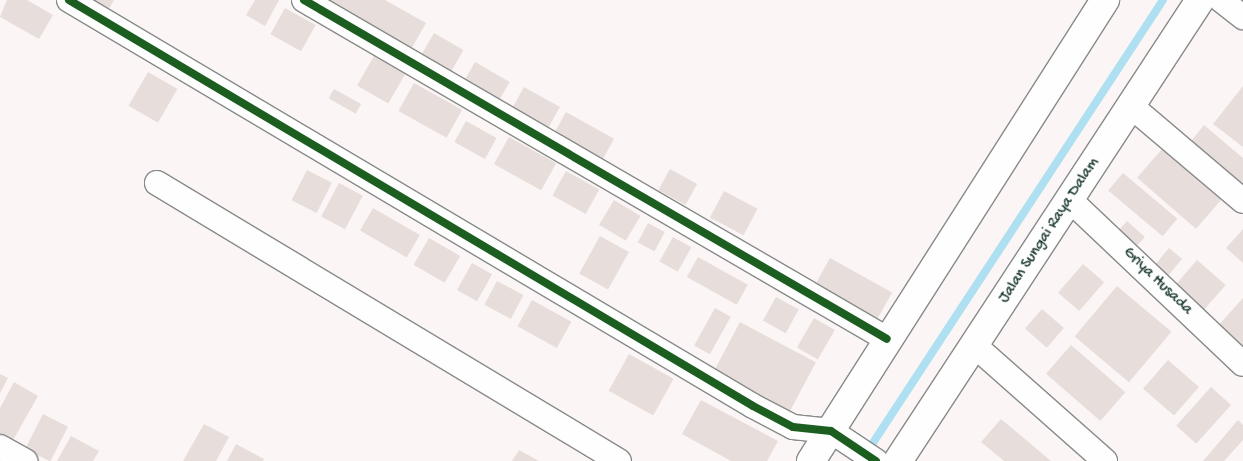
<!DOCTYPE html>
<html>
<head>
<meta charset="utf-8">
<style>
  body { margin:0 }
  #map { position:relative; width:1243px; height:461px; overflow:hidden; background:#fbf6f5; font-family:"Gochi Hand",sans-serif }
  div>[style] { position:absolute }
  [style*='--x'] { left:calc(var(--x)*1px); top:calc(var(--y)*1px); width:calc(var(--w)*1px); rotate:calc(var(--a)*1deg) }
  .stream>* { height:8px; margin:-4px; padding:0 4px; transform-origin:4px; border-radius:4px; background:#afe0f2 }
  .building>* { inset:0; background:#e7dddb; transform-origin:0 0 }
  .roads { filter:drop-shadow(1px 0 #888b89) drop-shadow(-1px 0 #888b89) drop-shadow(0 1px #888b89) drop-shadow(0 -1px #888b89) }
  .street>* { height:24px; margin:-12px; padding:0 12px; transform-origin:12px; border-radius:12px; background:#fefefe }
  .secondary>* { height:28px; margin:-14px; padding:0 14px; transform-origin:14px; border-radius:14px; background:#fefefe }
  .cycleway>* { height:8px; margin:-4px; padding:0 4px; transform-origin:4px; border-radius:4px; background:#1b5e20 }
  span { translate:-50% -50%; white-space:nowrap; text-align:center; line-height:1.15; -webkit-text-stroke:4px #fff; paint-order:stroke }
  .street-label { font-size:16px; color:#1f3d34 }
</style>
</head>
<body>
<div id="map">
  <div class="stream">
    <div style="--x:867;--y:452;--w:540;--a:-56.78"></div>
  </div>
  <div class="building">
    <div style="clip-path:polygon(7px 0,27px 0,53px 15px,39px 39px,0 17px)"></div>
    <div style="clip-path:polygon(74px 0,114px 0,104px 17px)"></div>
    <div style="clip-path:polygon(255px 0,279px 0,265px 26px,246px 15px)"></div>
    <div style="clip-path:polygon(319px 0,385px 0,426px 23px,410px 51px)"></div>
    <div style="left:285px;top:8px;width:35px;height:30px;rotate:29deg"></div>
    <div style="left:434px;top:33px;width:34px;height:30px;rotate:30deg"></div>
    <div style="left:374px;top:56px;width:36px;height:34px;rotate:30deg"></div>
    <div style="left:475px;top:62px;width:40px;height:26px;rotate:30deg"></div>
    <div style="left:148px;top:72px;width:34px;height:39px;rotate:30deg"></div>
    <div style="left:414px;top:83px;width:55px;height:32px;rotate:29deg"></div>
    <div style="clip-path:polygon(1243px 86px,1243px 147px,1213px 124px)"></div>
    <div style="left:524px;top:87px;width:41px;height:30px;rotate:29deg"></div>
    <div style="left:334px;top:89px;width:31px;height:11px;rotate:29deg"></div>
    <div style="left:566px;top:112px;width:55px;height:28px;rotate:29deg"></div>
    <div style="left:466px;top:121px;width:35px;height:24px;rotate:29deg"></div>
    <div style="clip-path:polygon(1204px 125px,1243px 158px,1243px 194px,1187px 146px)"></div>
    <div style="left:509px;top:137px;width:54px;height:31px;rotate:29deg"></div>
    <div style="left:1162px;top:149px;width:78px;height:38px;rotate:41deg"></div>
    <div style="left:670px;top:169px;width:31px;height:24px;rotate:29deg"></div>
    <div style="left:307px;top:170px;width:28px;height:34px;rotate:27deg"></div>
    <div style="left:566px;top:171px;width:38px;height:28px;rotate:29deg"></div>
    <div style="left:1123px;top:173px;width:71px;height:23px;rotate:40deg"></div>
    <div style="left:339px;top:183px;width:27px;height:38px;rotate:28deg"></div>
    <div style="left:724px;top:191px;width:38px;height:30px;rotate:28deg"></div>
    <div style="left:614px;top:200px;width:31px;height:29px;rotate:31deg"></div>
    <div style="left:373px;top:208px;width:54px;height:26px;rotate:30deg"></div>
    <div style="left:1127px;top:221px;width:24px;height:17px;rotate:42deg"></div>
    <div style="left:648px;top:223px;width:19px;height:22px;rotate:28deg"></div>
    <div style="clip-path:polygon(1243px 229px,1243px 263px,1226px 248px)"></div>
    <div style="left:600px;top:236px;width:33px;height:43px;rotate:29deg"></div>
    <div style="left:673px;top:237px;width:21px;height:28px;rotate:29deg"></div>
    <div style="left:429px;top:238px;width:36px;height:31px;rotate:30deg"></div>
    <div style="left:1169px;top:248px;width:17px;height:25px;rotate:40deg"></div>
    <div style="left:698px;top:257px;width:57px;height:23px;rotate:29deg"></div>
    <div style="left:830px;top:258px;width:71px;height:35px;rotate:29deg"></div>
    <div style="left:1197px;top:260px;width:38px;height:38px;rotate:41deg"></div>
    <div style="left:472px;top:263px;width:23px;height:31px;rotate:29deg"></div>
    <div style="left:1083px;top:264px;width:28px;height:38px;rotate:41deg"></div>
    <div style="left:497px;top:281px;width:30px;height:27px;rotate:28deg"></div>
    <div style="left:1117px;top:286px;width:71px;height:66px;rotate:40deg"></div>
    <div style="left:776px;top:297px;width:26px;height:27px;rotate:29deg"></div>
    <div style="clip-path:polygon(1243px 298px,1243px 349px,1217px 327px)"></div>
    <div style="left:532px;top:300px;width:45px;height:30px;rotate:29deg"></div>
    <div style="left:715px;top:308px;width:18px;height:43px;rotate:29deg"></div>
    <div style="left:1042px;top:309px;width:29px;height:26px;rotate:41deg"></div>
    <div style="left:814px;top:318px;width:24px;height:34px;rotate:30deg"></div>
    <div style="left:740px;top:322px;width:86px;height:60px;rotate:28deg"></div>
    <div style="left:1071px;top:345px;width:72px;height:38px;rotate:41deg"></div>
    <div style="left:629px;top:354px;width:51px;height:42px;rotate:29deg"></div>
    <div style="left:1168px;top:360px;width:41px;height:38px;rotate:41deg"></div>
    <div style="clip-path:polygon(0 374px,8px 378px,0 393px)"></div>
    <div style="clip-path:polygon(14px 382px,38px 396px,12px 442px,0 435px,0 408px)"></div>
    <div style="left:1211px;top:387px;width:27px;height:52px;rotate:42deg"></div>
    <div style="clip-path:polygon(701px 400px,778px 441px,767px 461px,731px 461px,682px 434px)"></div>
    <div style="left:43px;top:414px;width:28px;height:39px;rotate:27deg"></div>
    <div style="clip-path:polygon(1001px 419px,1051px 461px,1004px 461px,981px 442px)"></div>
    <div style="clip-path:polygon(1238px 420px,1243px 425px,1243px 440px,1224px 461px,1203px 461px)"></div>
    <div style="clip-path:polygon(204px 424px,229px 437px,216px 461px,183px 461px)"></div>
    <div style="clip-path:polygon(71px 436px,99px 451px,93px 461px,57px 461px)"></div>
    <div style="clip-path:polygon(236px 444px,264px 459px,263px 461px,227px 461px)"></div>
    <div style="clip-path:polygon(519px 450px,539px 461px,512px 461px)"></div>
  </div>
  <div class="roads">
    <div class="street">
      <div style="--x:69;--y:0;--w:795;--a:30.69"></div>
      <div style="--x:753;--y:406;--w:45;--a:27.7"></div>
      <div style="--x:793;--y:427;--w:38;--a:6"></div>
      <div style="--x:831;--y:431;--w:54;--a:33.7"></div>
      <div style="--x:304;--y:0;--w:674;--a:30.18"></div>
      <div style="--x:1221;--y:0;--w:28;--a:38"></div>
      <div style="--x:1131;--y:106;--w:147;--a:40.3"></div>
      <div style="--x:157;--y:183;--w:539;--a:31.04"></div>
      <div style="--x:1070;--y:200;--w:238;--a:43.5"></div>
      <div style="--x:974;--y:345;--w:175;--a:41.5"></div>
      <div style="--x:0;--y:447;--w:29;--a:29"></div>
    </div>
    <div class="secondary">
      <div style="--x:811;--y:461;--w:547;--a:-57.47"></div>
      <div style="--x:898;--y:461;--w:551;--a:-56.77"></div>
    </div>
  </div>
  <div class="cycleway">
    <div style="--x:69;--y:0;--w:795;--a:30.69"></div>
    <div style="--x:753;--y:406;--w:45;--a:27.7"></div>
    <div style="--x:793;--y:427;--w:38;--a:6"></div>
    <div style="--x:831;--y:431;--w:54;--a:33.7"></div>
    <div style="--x:304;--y:0;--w:674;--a:30.18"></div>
  </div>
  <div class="street-label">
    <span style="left:1050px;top:231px;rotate:-57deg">Jalan Sungai Raya Dalam</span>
    <span style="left:1157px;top:282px;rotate:44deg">Griya Husada</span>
  </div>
</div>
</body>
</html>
